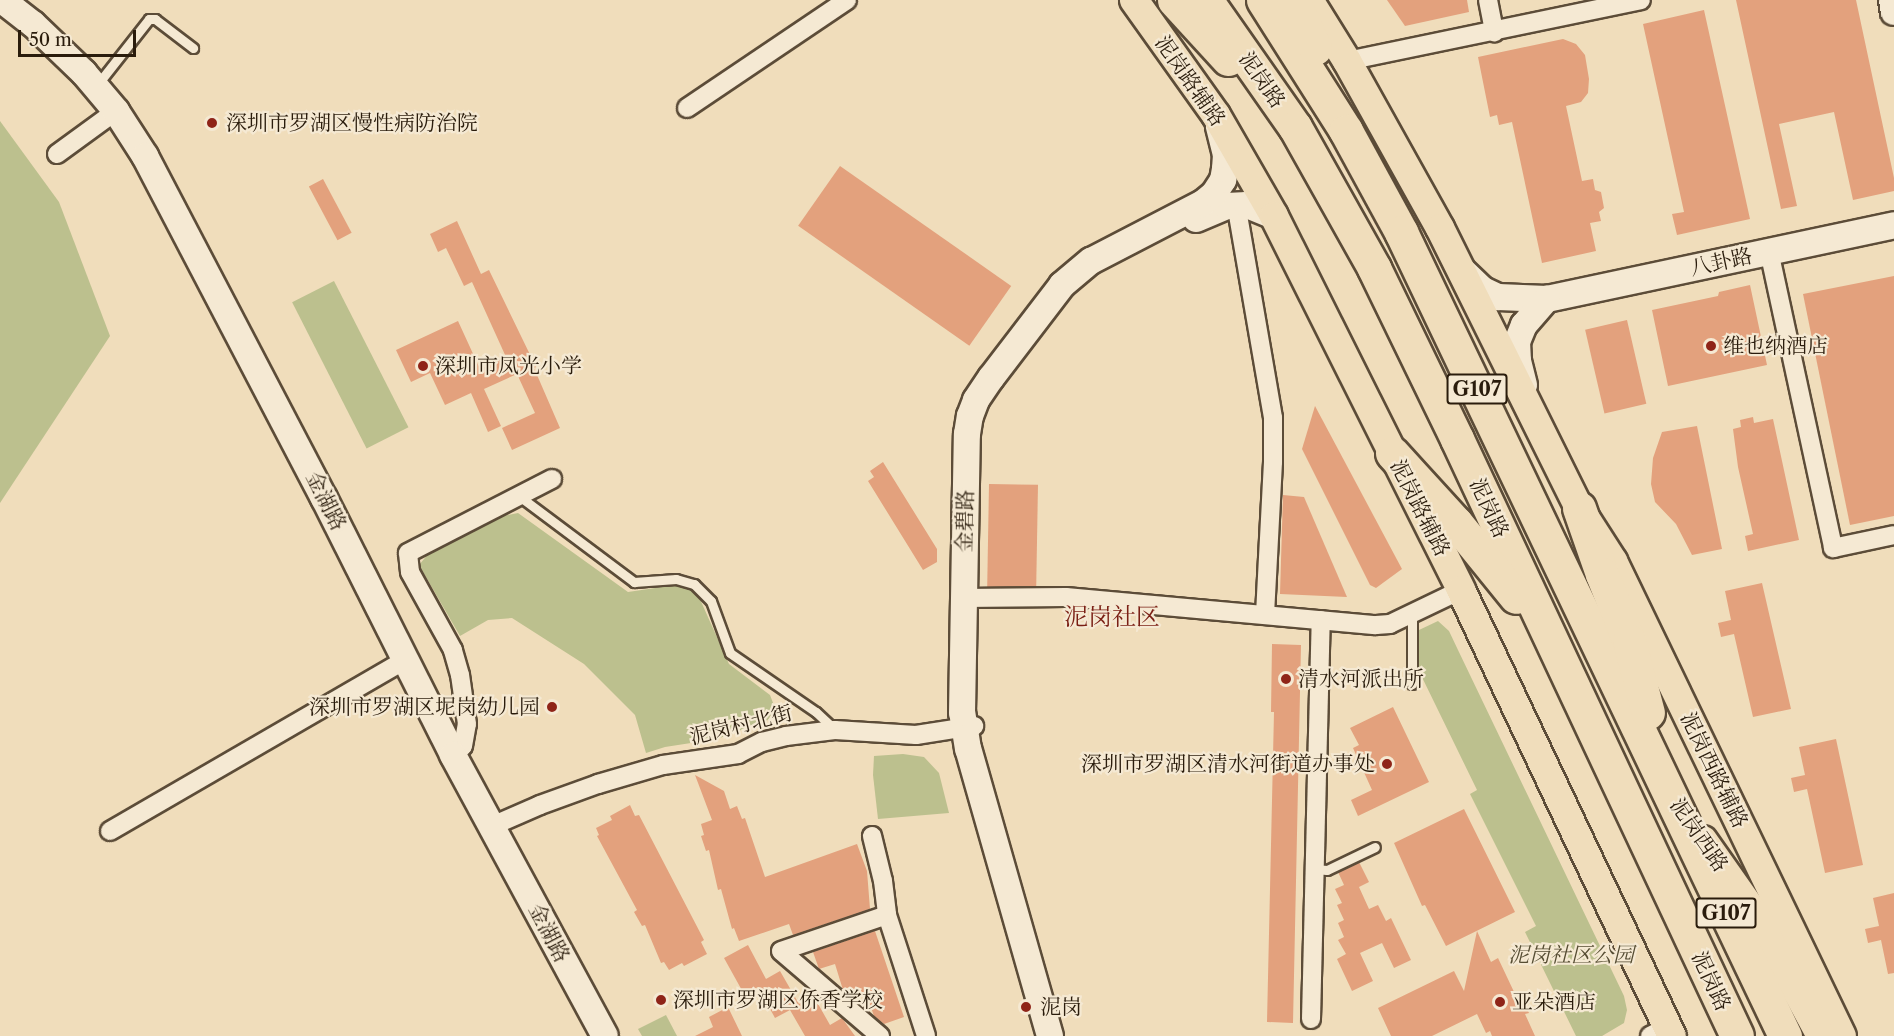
<!DOCTYPE html>
<html>
<head>
<meta charset="utf-8">
<style>
  body { margin:0 }
  #map { position:relative; width:1894px; height:1036px; overflow:hidden; background:#f0ddbb; font-family:"Libre Caslon Text","Noto Serif SC",serif }
  div>[style] { position:absolute }
  [style*='--x'] { left:calc(var(--x)*1px); top:calc(var(--y)*1px); width:calc(var(--w)*1px); rotate:calc(var(--a)*1deg) }
  .green>* { inset:0; background:#bcc08e; transform-origin:0 0 }
  .building>* { inset:0; background:#e3a17d; transform-origin:0 0 }
  .roads { filter:drop-shadow(2px 0 #5c4c38) drop-shadow(-2px 0 #5c4c38) drop-shadow(0 2px #5c4c38) drop-shadow(0 -2px #5c4c38) }
  .lane>* { height:9px; margin:-4.5px; padding:0 4.5px; transform-origin:4.5px; border-radius:4.5px; background:#f5e9d3 }
  .street>* { height:18px; margin:-9px; padding:0 9px; transform-origin:9px; border-radius:9px; background:#f5e9d3 }
  .secondary>* { height:26px; margin:-13px; padding:0 13px; transform-origin:13px; border-radius:13px; background:#f5e9d3 }
  .primary>* { height:28px; margin:-14px; padding:0 14px; transform-origin:14px; border-radius:14px; background:#f0ddbb }
  .highway>* { height:33px; margin:-16.5px; padding:0 16.5px; transform-origin:16.5px; border-radius:16.5px; background:#f0ddbb }
  .dots>* { width:16px; height:16px; translate:-50% -50%; box-sizing:border-box; border:3px solid #f5e9d3; border-radius:50% }
  span { translate:-50% -50%; white-space:nowrap; text-align:center; line-height:1.15; -webkit-text-stroke:4.5px #f5e9d3; paint-order:stroke }
  .shield-label span { padding:2px 4px; background:#f5e9d3; border:2px solid; border-radius:4px; -webkit-text-stroke-width:0 }
  .shield-label { font-size:20px; color:#2a1c0c; font-weight:700 }
  .street-label { font-size:21px; color:#2a1c0c }
  .poi-label { font-size:21px; color:#2a1c0c }
  .left { translate:0 -50%; text-align:left }
  .right { translate:-100% -50%; text-align:right }
  .park-label { font-size:21px; color:#564d33; font-style:italic }
  .quarter-label { font-size:24px; color:#7a1f14 }
  .scale { position:absolute; left:18px; top:30px; width:118px; height:27px; box-sizing:border-box; border:3px solid #2a1c0c; border-top:0; padding-left:8px; font-size:18px; line-height:21px; white-space:nowrap; color:#2a1c0c; -webkit-text-stroke:4px #f5e9d3; paint-order:stroke }
</style>
</head>
<body>
<div id="map">
  <div class="green">
    <div style="clip-path:polygon(0 121px,59px 202px,110px 336px,0 503px)"></div>
    <div style="left:334px;top:281px;width:164px;height:47px;rotate:63deg"></div>
    <div style="clip-path:polygon(518px 513px,628px 592px,689px 583px,699px 597px,729px 664px,770px 695px,775px 708px,768px 720px,717px 739px,665px 747px,646px 753px,635px 715px,584px 664px,512px 618px,488px 620px,460px 636px,419px 565px,434px 547px,488px 519px)"></div>
    <div style="clip-path:polygon(1438px 621px,1449px 631px,1458px 650px,1624px 996px,1627px 1010px,1624px 1023px,1602px 1036px,1576px 1036px,1525px 932px,1536px 926px,1470px 794px,1477px 790px,1417px 667px,1419px 630px)"></div>
    <div style="clip-path:polygon(903px 754px,924px 757px,939px 773px,949px 813px,878px 819px,873px 775px,874px 756px)"></div>
    <div style="clip-path:polygon(666px 1015px,677px 1036px,642px 1036px,638px 1029px)"></div>
  </div>
  <div class="building">
    <div style="clip-path:polygon(1387px 0,1467px 0,1469px 12px,1405px 26px)"></div>
    <div style="clip-path:polygon(1736px 0,1856px 0,1894px 178px,1894px 191px,1853px 200px,1834px 112px,1779px 124px,1797px 206px,1781px 209px)"></div>
    <div style="clip-path:polygon(1704px 10px,1750px 219px,1677px 235px,1672px 214px,1684px 212px,1643px 24px)"></div>
    <div style="clip-path:polygon(1563px 39px,1576px 44px,1585px 55px,1589px 79px,1588px 93px,1581px 102px,1566px 106px,1582px 181px,1593px 179px,1595px 190px,1601px 192px,1604px 208px,1599px 212px,1601px 221px,1590px 223px,1596px 251px,1542px 263px,1512px 122px,1499px 125px,1497px 115px,1490px 117px,1478px 57px)"></div>
    <div style="left:840px;top:166px;width:209px;height:73px;rotate:35deg"></div>
    <div style="left:323px;top:179px;width:61px;height:16px;rotate:62deg"></div>
    <div style="clip-path:polygon(457px 221px,481px 274px,489px 270px,536px 367px,534px 368px,560px 428px,512px 450px,502px 428px,535px 413px,517px 374px,484px 389px,501px 426px,488px 432px,471px 393px,445px 405px,430px 373px,411px 382px,396px 350px,458px 321px,480px 369px,506px 357px,472px 282px,464px 286px,446px 248px,438px 252px,430px 234px)"></div>
    <div style="clip-path:polygon(1894px 276px,1894px 516px,1850px 525px,1803px 294px)"></div>
    <div style="clip-path:polygon(1750px 285px,1767px 365px,1668px 386px,1652px 310px,1718px 296px,1719px 292px)"></div>
    <div style="left:1627px;top:320px;width:86px;height:43px;rotate:77deg"></div>
    <div style="clip-path:polygon(1315px 406px,1402px 569px,1376px 588px,1370px 585px,1302px 449px)"></div>
    <div style="clip-path:polygon(1753px 417px,1754px 423px,1773px 419px,1799px 540px,1748px 551px,1745px 536px,1753px 534px,1738px 467px,1733px 429px,1741px 427px,1740px 420px)"></div>
    <div style="clip-path:polygon(1697px 426px,1722px 549px,1692px 555px,1676px 524px,1655px 502px,1651px 484px,1653px 458px,1662px 432px)"></div>
    <div style="clip-path:polygon(883px 462px,937px 549px,937px 562px,923px 570px,868px 481px,874px 477px,870px 471px)"></div>
    <div style="left:989px;top:484px;width:49px;height:103px;rotate:1deg"></div>
    <div style="clip-path:polygon(1283px 495px,1304px 497px,1347px 597px,1280px 594px)"></div>
    <div style="clip-path:polygon(1762px 583px,1791px 709px,1753px 717px,1734px 634px,1721px 637px,1718px 623px,1731px 620px,1725px 591px)"></div>
    <div style="clip-path:polygon(1272px 644px,1301px 645px,1293px 1023px,1267px 1022px,1274px 712px,1271px 712px)"></div>
    <div style="clip-path:polygon(1393px 707px,1429px 782px,1358px 816px,1351px 800px,1372px 790px,1353px 748px,1359px 745px,1350px 728px)"></div>
    <div style="clip-path:polygon(1836px 739px,1863px 865px,1825px 873px,1807px 789px,1794px 792px,1791px 778px,1805px 775px,1799px 747px)"></div>
    <div style="clip-path:polygon(695px 775px,724px 791px,730px 809px,737px 806px,742px 819px,745px 818px,765px 877px,857px 844px,867px 871px,870px 909px,793px 935px,789px 924px,739px 941px,734px 928px,732px 929px,721px 889px,718px 890px,709px 850px,706px 851px,701px 836px,704px 835px,701px 824px,712px 820px)"></div>
    <div style="clip-path:polygon(630px 805px,635px 816px,639px 815px,704px 940px,701px 942px,707px 954px,684px 966px,682px 963px,669px 970px,664px 962px,661px 963px,645px 925px,642px 926px,634px 912px,637px 910px,597px 836px,599px 835px,596px 828px,612px 820px,610px 816px)"></div>
    <div style="clip-path:polygon(1464px 809px,1515px 912px,1446px 946px,1425px 905px,1422px 906px,1394px 843px)"></div>
    <div style="clip-path:polygon(1359px 862px,1369px 882px,1359px 887px,1369px 909px,1378px 905px,1386px 921px,1391px 918px,1411px 960px,1394px 968px,1382px 943px,1360px 953px,1373px 981px,1352px 991px,1337px 959px,1346px 954px,1338px 940px,1344px 937px,1338px 923px,1344px 920px,1337px 905px,1342px 903px,1335px 889px,1344px 885px,1338px 872px)"></div>
    <div style="clip-path:polygon(1894px 893px,1894px 973px,1888px 974px,1881px 940px,1868px 943px,1865px 929px,1879px 926px,1873px 898px)"></div>
    <div style="clip-path:polygon(875px 931px,904px 1017px,884px 1024px,874px 1016px,866px 993px,852px 997px,843px 990px,835px 964px,819px 969px,813px 952px)"></div>
    <div style="clip-path:polygon(1477px 931px,1491px 962px,1498px 958px,1515px 994px,1519px 992px,1529px 1013px,1525px 1014px,1535px 1036px,1492px 1036px,1490px 1031px,1486px 1033px,1477px 1014px,1432px 1036px,1391px 1036px,1378px 1008px,1454px 971px,1464px 991px)"></div>
    <div style="clip-path:polygon(748px 945px,766px 979px,780px 971px,799px 1004px,813px 995px,830px 1025px,842px 1018px,855px 1036px,805px 1036px,790px 1010px,775px 1018px,758px 987px,744px 994px,724px 958px)"></div>
    <div style="clip-path:polygon(728px 1007px,742px 1036px,695px 1036px,713px 1027px,709px 1017px)"></div>
  </div>
  <div class="roads">
    <div class="lane">
      <div style="--x:97;--y:85;--w:84;--a:-51.8"></div>
      <div style="--x:149;--y:19;--w:6;--a:0"></div>
      <div style="--x:155;--y:19;--w:48;--a:37.3"></div>
      <div style="--x:519;--y:496;--w:144;--a:36.8"></div>
      <div style="--x:634;--y:582;--w:42;--a:-4.1"></div>
      <div style="--x:676;--y:579;--w:19;--a:16"></div>
      <div style="--x:694;--y:584;--w:24;--a:45"></div>
      <div style="--x:711;--y:601;--w:55;--a:69.9"></div>
      <div style="--x:730;--y:653;--w:104;--a:34.5"></div>
      <div style="--x:816;--y:712;--w:26;--a:43"></div>
      <div style="--x:1412;--y:684;--w:69;--a:-90"></div>
      <div style="--x:1314;--y:869;--w:13;--a:4"></div>
      <div style="--x:1327;--y:870;--w:53;--a:-25.6"></div>
    </div>
    <div class="street">
      <div style="--x:1488;--y:0;--w:33;--a:79"></div>
      <div style="--x:1347;--y:61;--w:300;--a:-11.7"></div>
      <div style="--x:687;--y:108;--w:193;--a:-34"></div>
      <div style="--x:57;--y:154;--w:73;--a:-36.1"></div>
      <div style="--x:1238;--y:215;--w:206;--a:80.2"></div>
      <div style="--x:1273;--y:418;--w:44;--a:90"></div>
      <div style="--x:1273;--y:462;--w:153;--a:93"></div>
      <div style="--x:1769;--y:251;--w:304;--a:77.8"></div>
      <div style="--x:1833;--y:548;--w:62;--a:-12"></div>
      <div style="--x:963;--y:598;--w:103;--a:-0.6"></div>
      <div style="--x:1066;--y:597;--w:311;--a:5.2"></div>
      <div style="--x:1376;--y:625;--w:14;--a:-4"></div>
      <div style="--x:1390;--y:624;--w:79;--a:-25.6"></div>
      <div style="--x:453;--y:755;--w:13;--a:-42"></div>
      <div style="--x:463;--y:746;--w:22;--a:-80"></div>
      <div style="--x:467;--y:724;--w:49;--a:-98.1"></div>
      <div style="--x:460;--y:675;--w:26;--a:-106"></div>
      <div style="--x:453;--y:650;--w:89;--a:-118.9"></div>
      <div style="--x:410;--y:572;--w:19;--a:-96"></div>
      <div style="--x:408;--y:553;--w:162;--a:-27.2"></div>
      <div style="--x:492;--y:826;--w:52;--a:-23.6"></div>
      <div style="--x:540;--y:805;--w:62;--a:-19.9"></div>
      <div style="--x:598;--y:784;--w:68;--a:-16.3"></div>
      <div style="--x:663;--y:765;--w:76;--a:-8.3"></div>
      <div style="--x:738;--y:754;--w:27;--a:-27"></div>
      <div style="--x:762;--y:742;--w:25;--a:-14"></div>
      <div style="--x:786;--y:736;--w:49;--a:-7"></div>
      <div style="--x:835;--y:730;--w:81;--a:3.5"></div>
      <div style="--x:916;--y:735;--w:59;--a:-8.8"></div>
      <div style="--x:110;--y:831;--w:343;--a:-30.1"></div>
      <div style="--x:872;--y:836;--w:46;--a:76.3"></div>
      <div style="--x:883;--y:881;--w:34;--a:83"></div>
      <div style="--x:1311;--y:1019;--w:399;--a:-88.6"></div>
      <div style="--x:880;--y:1036;--w:130;--a:-139.4"></div>
      <div style="--x:781;--y:951;--w:112;--a:-18.8"></div>
      <div style="--x:887;--y:915;--w:127;--a:72.1"></div>
      <div style="--x:1650;--y:1036;--w:20;--a:-27"></div>
    </div>
    <div class="secondary">
      <div style="--x:2;--y:0;--w:39;--a:38"></div>
      <div style="--x:33;--y:24;--w:71;--a:43.9"></div>
      <div style="--x:84;--y:73;--w:50;--a:49.9"></div>
      <div style="--x:116;--y:111;--w:54;--a:57.2"></div>
      <div style="--x:145;--y:156;--w:386;--a:62.4"></div>
      <div style="--x:324;--y:498;--w:288;--a:63.3"></div>
      <div style="--x:453;--y:755;--w:319;--a:61.6"></div>
      <div style="--x:1892;--y:0;--w:12;--a:81"></div>
      <div style="--x:1196;--y:219;--w:34;--a:-23"></div>
      <div style="--x:1227;--y:206;--w:20;--a:-3"></div>
      <div style="--x:1247;--y:205;--w:29;--a:22"></div>
      <div style="--x:1463;--y:271;--w:28;--a:44"></div>
      <div style="--x:1483;--y:290;--w:17;--a:25"></div>
      <div style="--x:1498;--y:297;--w:49;--a:2.3"></div>
      <div style="--x:1547;--y:299;--w:355;--a:-12"></div>
      <div style="--x:1524;--y:385;--w:25;--a:-104"></div>
      <div style="--x:1518;--y:361;--w:19;--a:-93"></div>
      <div style="--x:1517;--y:342;--w:18;--a:-68"></div>
      <div style="--x:1524;--y:325;--w:35;--a:-49"></div>
      <div style="--x:1050;--y:1036;--w:298;--a:-105.9"></div>
      <div style="--x:968;--y:749;--w:36;--a:-99"></div>
      <div style="--x:962;--y:713;--w:279;--a:-89"></div>
      <div style="--x:967;--y:434;--w:18;--a:-81"></div>
      <div style="--x:970;--y:416;--w:17;--a:-69"></div>
      <div style="--x:976;--y:400;--w:27;--a:-56"></div>
      <div style="--x:991;--y:378;--w:117;--a:-52.6"></div>
      <div style="--x:1062;--y:285;--w:38;--a:-40"></div>
      <div style="--x:1091;--y:261;--w:126;--a:-27.4"></div>
      <div style="--x:1203;--y:203;--w:14;--a:-39"></div>
      <div style="--x:1214;--y:194;--w:17;--a:-57"></div>
      <div style="--x:1223;--y:180;--w:11;--a:-80"></div>
      <div style="--x:1225;--y:169;--w:14;--a:-86"></div>
      <div style="--x:1226;--y:155;--w:29;--a:-104"></div>
    </div>
    <div class="primary">
      <div style="--x:1134;--y:0;--w:141;--a:54.5"></div>
      <div style="--x:1216;--y:115;--w:116;--a:60.1"></div>
      <div style="--x:1274;--y:216;--w:418;--a:63.4"></div>
      <div style="--x:1461;--y:590;--w:493;--a:64.7"></div>
      <div style="--x:1309;--y:0;--w:72;--a:58.1"></div>
      <div style="--x:1347;--y:61;--w:191;--a:60.9"></div>
      <div style="--x:1440;--y:228;--w:313;--a:63.6"></div>
      <div style="--x:1579;--y:508;--w:63;--a:57.3"></div>
      <div style="--x:1613;--y:561;--w:527;--a:64.26"></div>
      <div style="--x:1703;--y:840;--w:90;--a:54.9"></div>
      <div style="--x:1755;--y:914;--w:139;--a:61.6"></div>
    </div>
    <div class="highway">
      <div style="--x:1174;--y:0;--w:80;--a:47.5"></div>
      <div style="--x:1206;--y:0;--w:155;--a:55"></div>
      <div style="--x:1295;--y:127;--w:162;--a:60.7"></div>
      <div style="--x:1374;--y:268;--w:190;--a:64.1"></div>
      <div style="--x:1457;--y:439;--w:659;--a:64.87"></div>
      <div style="--x:1263;--y:0;--w:155;--a:57.6"></div>
      <div style="--x:1346;--y:131;--w:115;--a:61.4"></div>
      <div style="--x:1401;--y:232;--w:891;--a:64.47"></div>
      <div style="--x:1293;--y:0;--w:53;--a:65.4"></div>
      <div style="--x:1392;--y:453;--w:95;--a:47.6"></div>
      <div style="--x:1456;--y:523;--w:95;--a:51"></div>
      <div style="--x:1579;--y:508;--w:70;--a:70.8"></div>
      <div style="--x:1602;--y:574;--w:72;--a:68.1"></div>
      <div style="--x:1629;--y:641;--w:74;--a:75.2"></div>
    </div>
  </div>
  <div class="dots">
    <div style="left:212px;top:123px;background:#8f2418"></div>
    <div style="left:1711px;top:346px;background:#8f2418"></div>
    <div style="left:423px;top:366px;background:#8f2418"></div>
    <div style="left:1286px;top:679px;background:#8f2418"></div>
    <div style="left:552px;top:707px;background:#8f2418"></div>
    <div style="left:1387px;top:764px;background:#8f2418"></div>
    <div style="left:661px;top:1000px;background:#8f2418"></div>
    <div style="left:1500px;top:1002px;background:#8f2418"></div>
    <div style="left:1026px;top:1007px;background:#8f2418"></div>
  </div>
  <div class="shield-label">
    <span style="left:1477px;top:389px">G107</span>
    <span style="left:1726px;top:913px">G107</span>
  </div>
  <div class="street-label">
    <span style="left:1262px;top:80px;rotate:55deg">泥岗路</span>
    <span style="left:1190px;top:81px;rotate:55deg">泥岗路辅路</span>
    <span style="left:1721px;top:262px;rotate:-12deg">八卦路</span>
    <span style="left:326px;top:501px;rotate:63deg">金湖路</span>
    <span style="left:1420px;top:508px;rotate:63deg">泥岗路辅路</span>
    <span style="left:1489px;top:508px;rotate:65deg">泥岗路</span>
    <span style="left:965px;top:521px;rotate:-89deg">金碧路</span>
    <span style="left:741px;top:725px;rotate:-14deg">泥岗村北街</span>
    <span style="left:1714px;top:770px;rotate:64deg">泥岗西路辅路</span>
    <span style="left:1699px;top:835px;rotate:55deg">泥岗西路</span>
    <span style="left:549px;top:933px;rotate:62deg">金湖路</span>
    <span style="left:1711px;top:981px;rotate:65deg">泥岗路</span>
  </div>
  <div class="poi-label">
    <span class="left" style="left:226px;top:123px">深圳市罗湖区慢性病防治院</span>
    <span class="left" style="left:1723px;top:346px">维也纳酒店</span>
    <span class="left" style="left:435px;top:366px">深圳市凤光小学</span>
    <span class="left" style="left:1298px;top:679px">清水河派出所</span>
    <span class="right" style="left:540px;top:707px">深圳市罗湖区坭岗幼儿园</span>
    <span class="right" style="left:1375px;top:764px">深圳市罗湖区清水河街道办事处</span>
    <span class="left" style="left:673px;top:1000px">深圳市罗湖区侨香学校</span>
    <span class="left" style="left:1512px;top:1002px">亚朵酒店</span>
    <span class="left" style="left:1040px;top:1007px">泥岗</span>
  </div>
  <div class="park-label">
    <span style="left:1571px;top:955px">泥岗社区公园</span>
  </div>
  <div class="quarter-label">
    <span style="left:1112px;top:617px">泥岗社区</span>
  </div>
  <div class="scale">50 m</div>
</div>
</body>
</html>
